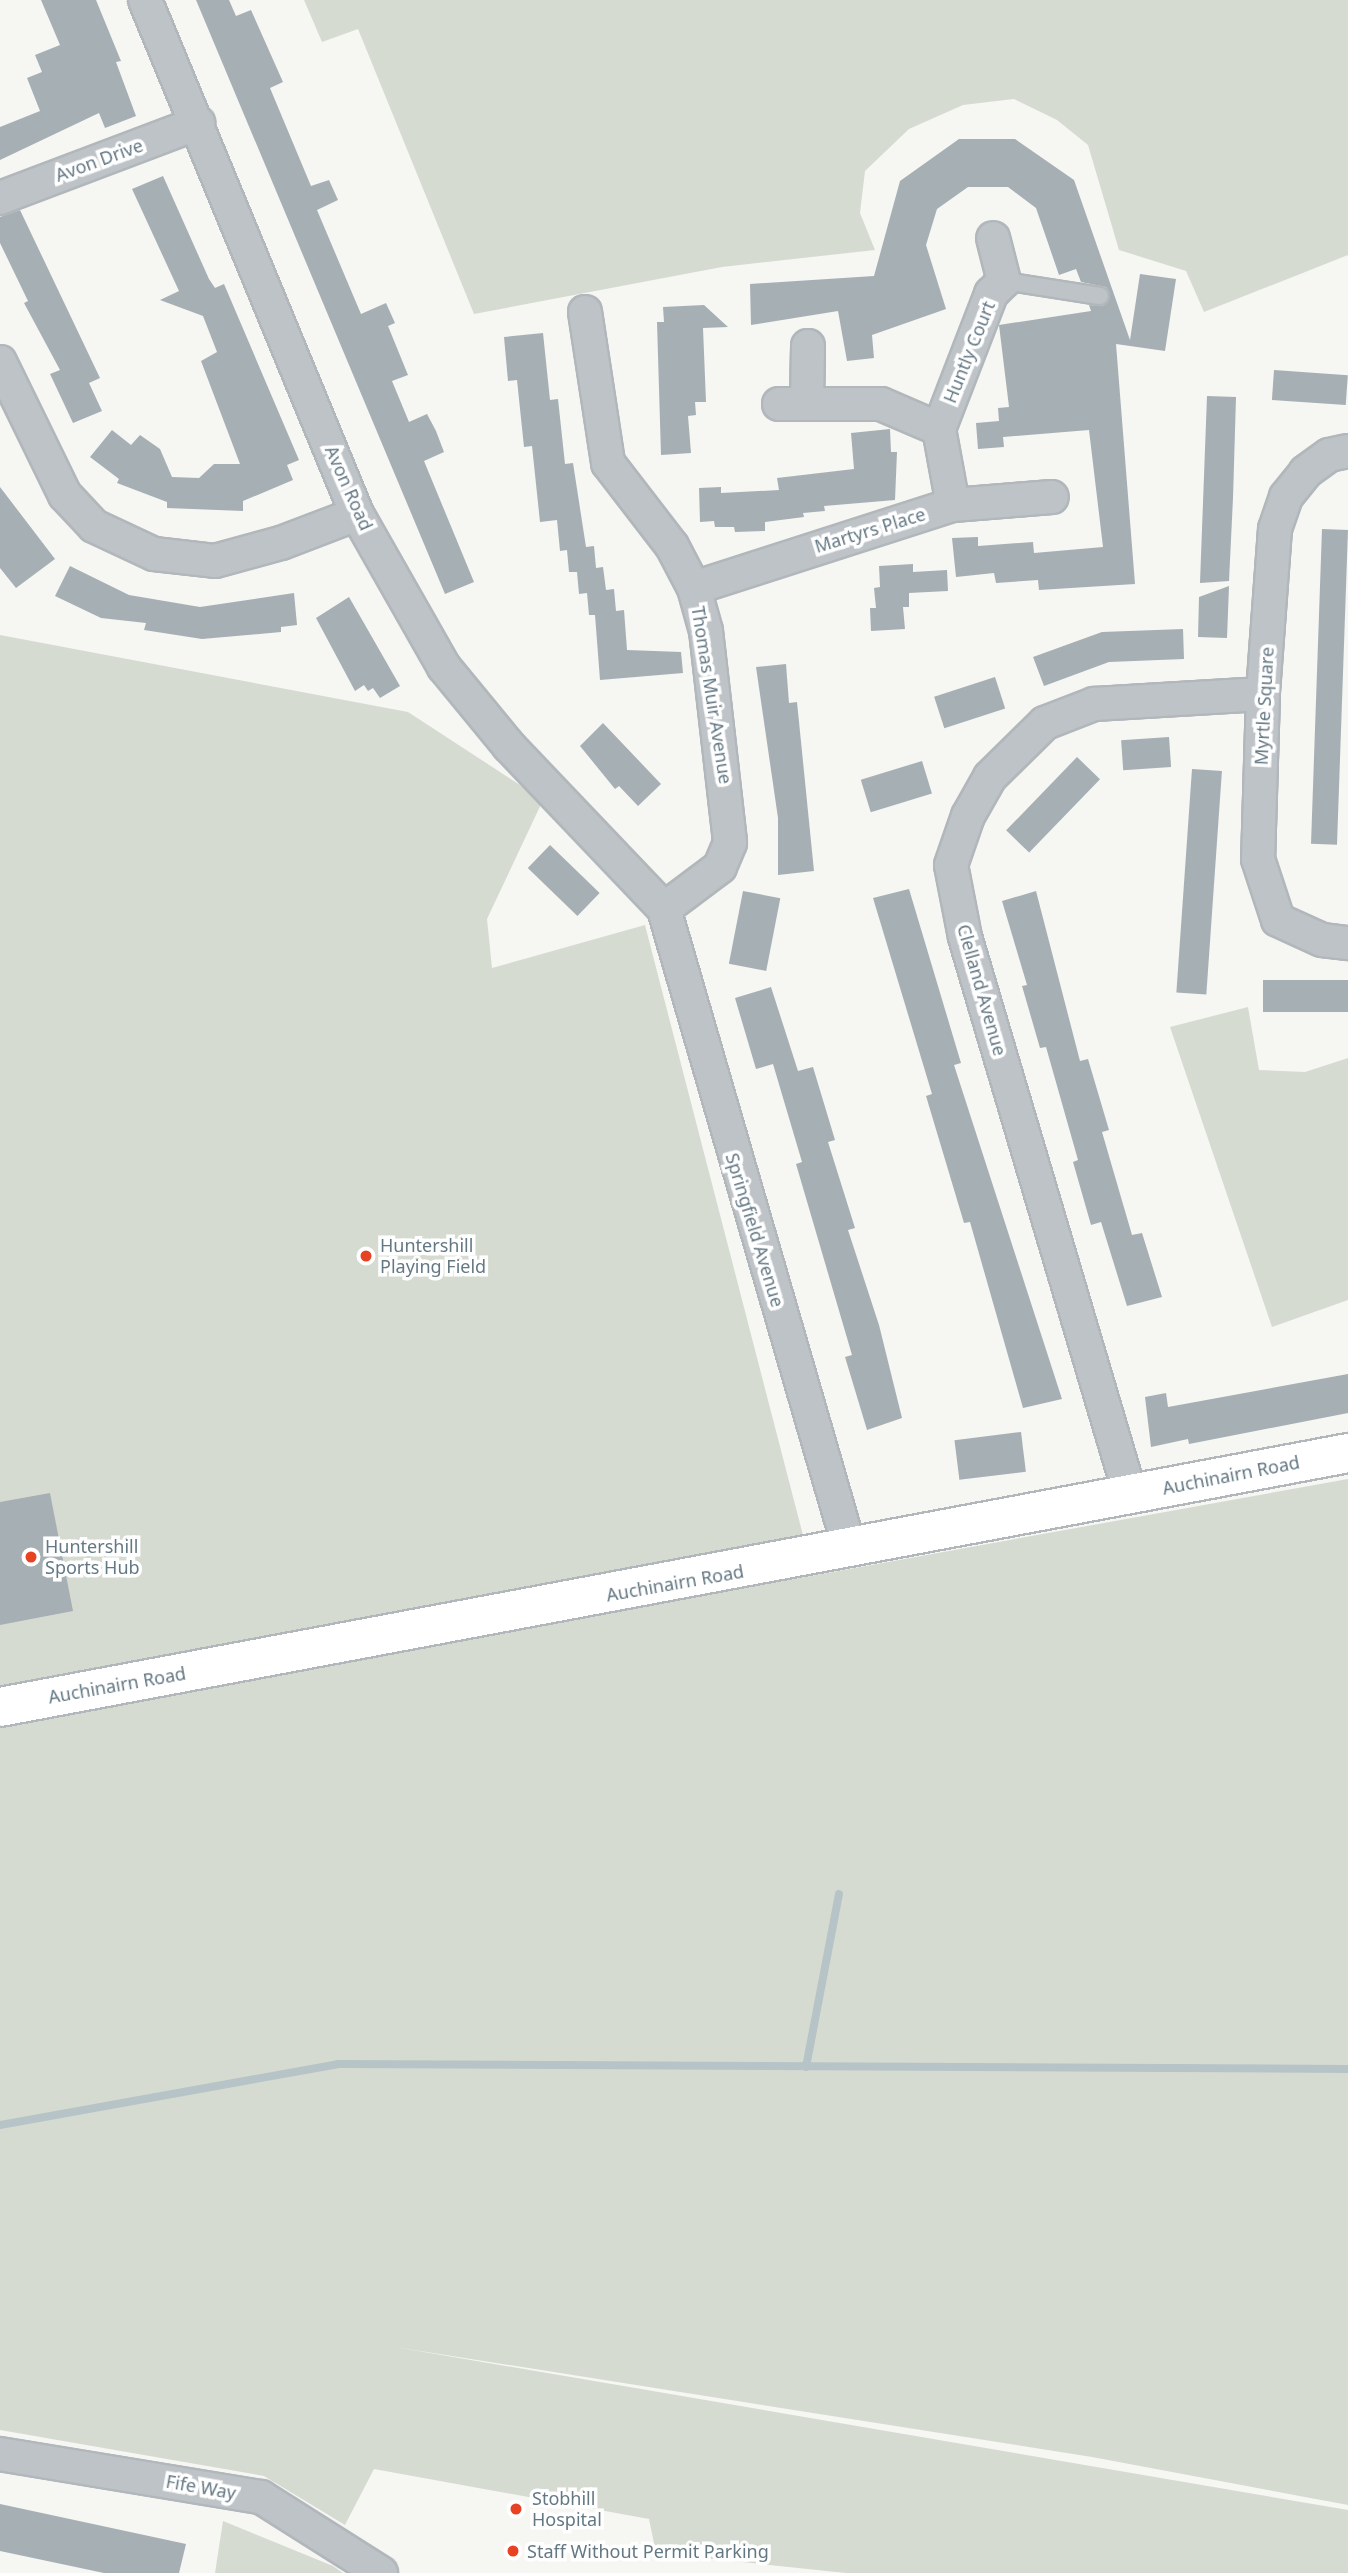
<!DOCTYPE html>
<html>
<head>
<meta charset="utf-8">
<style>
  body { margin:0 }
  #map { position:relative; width:1348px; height:2573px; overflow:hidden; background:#f6f6f3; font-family:"Noto Sans",sans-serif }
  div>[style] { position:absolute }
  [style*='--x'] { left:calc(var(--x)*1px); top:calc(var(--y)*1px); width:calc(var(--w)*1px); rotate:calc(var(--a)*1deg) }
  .green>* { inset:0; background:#d6dbd2 }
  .stream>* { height:8px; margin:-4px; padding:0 4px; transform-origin:4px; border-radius:4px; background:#b6c4c7 }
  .building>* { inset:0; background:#a6afb4; transform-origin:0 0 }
  .roads { filter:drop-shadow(2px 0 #b1b7bb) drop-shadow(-2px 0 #b1b7bb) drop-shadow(0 2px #b1b7bb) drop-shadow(0 -2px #b1b7bb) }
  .service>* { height:16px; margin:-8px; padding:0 8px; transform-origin:8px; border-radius:8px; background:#bec3c7 }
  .minor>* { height:32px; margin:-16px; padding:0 16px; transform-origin:16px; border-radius:16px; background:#bec3c7 }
  .secondary>* { height:38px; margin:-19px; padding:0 19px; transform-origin:19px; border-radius:19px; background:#fff }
  .dots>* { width:19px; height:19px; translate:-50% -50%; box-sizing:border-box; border:4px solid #fff; border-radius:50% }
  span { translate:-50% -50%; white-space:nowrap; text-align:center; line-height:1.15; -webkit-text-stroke:7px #fff; paint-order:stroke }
  .street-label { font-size:18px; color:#647884 }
  .poi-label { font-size:18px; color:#647884 }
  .left { translate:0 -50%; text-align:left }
</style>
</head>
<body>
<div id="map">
  <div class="green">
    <div style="clip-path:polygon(304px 0,1348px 0,1348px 255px,1204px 312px,1186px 271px,1119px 250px,1088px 145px,1057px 120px,1014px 99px,963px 105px,909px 129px,865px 171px,860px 213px,875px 250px,722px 267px,474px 314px,358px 29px,322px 42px)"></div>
    <div style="clip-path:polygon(0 635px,408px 712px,543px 800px,487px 919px,492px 968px,645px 925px,805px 1543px,0 1691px)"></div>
    <div style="clip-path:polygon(1248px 1007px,1259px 1070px,1305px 1072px,1348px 1058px,1348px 1300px,1272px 1327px,1170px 1027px)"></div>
    <div style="clip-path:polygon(1348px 1479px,1348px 2505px,1092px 2457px,395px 2347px,1348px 2510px,1348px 2573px,846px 2573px,656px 2553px,649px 2519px,374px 2469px,345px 2525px,264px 2476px,0 2430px,0 1722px)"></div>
    <div style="clip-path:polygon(223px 2521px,333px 2566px,343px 2573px,215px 2573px)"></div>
  </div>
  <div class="stream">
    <div style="--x:806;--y:2067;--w:176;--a:-79.2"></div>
    <div style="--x:0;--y:2125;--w:343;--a:-10.2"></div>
    <div style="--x:338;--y:2064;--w:1010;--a:0.28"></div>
  </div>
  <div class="building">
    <div style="clip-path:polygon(41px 0,96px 0,121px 61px,116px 62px,136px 116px,105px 128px,99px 113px,0 160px,0 127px,40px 111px,27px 78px,42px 72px,35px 55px,60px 45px)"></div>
    <div style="clip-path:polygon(196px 0,229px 0,236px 16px,251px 10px,283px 82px,270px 88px,311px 186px,329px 180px,338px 200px,317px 210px,361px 314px,386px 303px,395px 323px,388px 326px,408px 375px,392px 381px,409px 422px,427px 414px,436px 431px,444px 452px,424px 461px,474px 582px,445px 594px)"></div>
    <div style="clip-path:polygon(959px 139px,1015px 139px,1074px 180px,1130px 340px,1140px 274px,1176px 279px,1165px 351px,1116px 344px,1135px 584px,1039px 590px,1038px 580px,996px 583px,994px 573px,956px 577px,952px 538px,978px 537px,978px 546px,1033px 542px,1034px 553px,1103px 547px,1089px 430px,1003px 437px,1004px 447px,978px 449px,976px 423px,999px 421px,998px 408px,1009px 407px,999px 325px,1091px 311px,1089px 305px,1103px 306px,1110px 297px,1106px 287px,1081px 282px,1076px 269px,1059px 275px,1036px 208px,1008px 187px,968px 187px,937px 209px,926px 245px,946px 309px,872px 335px,874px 358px,847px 361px,838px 311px,751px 325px,750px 284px,874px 276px,900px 181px)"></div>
    <div style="clip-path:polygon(163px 176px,209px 279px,215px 288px,224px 284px,299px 460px,287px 465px,293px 480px,243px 501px,243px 511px,167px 508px,167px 502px,117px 483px,119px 479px,90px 457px,112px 430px,131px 445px,140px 435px,160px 449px,172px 477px,199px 478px,214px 464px,240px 464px,201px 361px,217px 352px,203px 316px,160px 300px,179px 291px,132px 189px)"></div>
    <div style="clip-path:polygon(20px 210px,100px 378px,89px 383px,102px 411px,73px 423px,50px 374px,60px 370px,24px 303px,28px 301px,0 243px,0 217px)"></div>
    <div style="clip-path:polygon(704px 305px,728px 327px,703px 328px,706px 402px,695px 402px,696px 415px,688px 416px,691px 453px,661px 455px,657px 322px,664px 322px,663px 307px)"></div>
    <div style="clip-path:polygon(543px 333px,550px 400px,558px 399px,565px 464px,573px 463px,586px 547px,594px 546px,596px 568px,603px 567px,606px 590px,614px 589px,616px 611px,624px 610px,627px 650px,681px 652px,683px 673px,600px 680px,595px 615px,589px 615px,587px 593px,579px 594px,577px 572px,569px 572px,567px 550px,560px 551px,557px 520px,540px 522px,532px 446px,524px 447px,517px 380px,508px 381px,504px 337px)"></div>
    <div style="left:1274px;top:370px;width:74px;height:30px;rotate:4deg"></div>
    <div style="clip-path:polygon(1207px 396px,1236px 397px,1233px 498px,1229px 581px,1200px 583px)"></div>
    <div style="clip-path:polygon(890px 429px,891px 452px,897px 452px,895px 500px,824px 506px,825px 511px,803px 513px,804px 517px,765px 522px,765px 531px,735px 532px,734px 527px,715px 527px,714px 521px,700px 522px,699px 488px,721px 487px,721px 493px,779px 490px,777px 478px,854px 469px,851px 433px)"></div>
    <div style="clip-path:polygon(0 487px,55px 559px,16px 588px,0 568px)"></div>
    <div style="left:1322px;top:529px;width:26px;height:315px;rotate:2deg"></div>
    <div style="clip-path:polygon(913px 564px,913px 572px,947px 570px,948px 591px,909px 593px,909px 607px,903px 607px,905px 629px,871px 631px,870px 608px,876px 608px,874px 588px,880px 587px,879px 566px)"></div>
    <div style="clip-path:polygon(70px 566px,129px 595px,200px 607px,294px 593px,297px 625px,281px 627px,281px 632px,202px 639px,144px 630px,146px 623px,101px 618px,55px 596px)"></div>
    <div style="clip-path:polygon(1229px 586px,1227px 638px,1198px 637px,1199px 597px)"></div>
    <div style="clip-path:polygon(349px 597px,400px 686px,380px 698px,373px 688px,368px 691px,364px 685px,355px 691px,316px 618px)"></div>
    <div style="clip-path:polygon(1183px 629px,1184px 659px,1109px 662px,1044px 686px,1033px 657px,1102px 632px)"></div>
    <div style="clip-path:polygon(786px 664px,789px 703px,797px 702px,814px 871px,778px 875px,778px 818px,756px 667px)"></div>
    <div style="left:995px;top:677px;width:33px;height:64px;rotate:72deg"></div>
    <div style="clip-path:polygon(603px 723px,661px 784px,638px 806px,619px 786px,615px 789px,580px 746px)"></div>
    <div style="left:1169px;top:737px;width:30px;height:48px;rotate:86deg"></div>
    <div style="left:1077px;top:757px;width:32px;height:102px;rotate:44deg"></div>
    <div style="left:922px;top:761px;width:34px;height:64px;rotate:73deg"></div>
    <div style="left:1192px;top:769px;width:30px;height:224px;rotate:4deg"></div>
    <div style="left:550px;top:845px;width:69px;height:32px;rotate:44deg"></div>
    <div style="clip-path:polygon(909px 889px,961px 1063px,954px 1065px,1062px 1399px,1023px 1408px,970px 1222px,964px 1223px,926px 1096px,932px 1094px,873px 898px)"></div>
    <div style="left:743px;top:891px;width:38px;height:74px;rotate:11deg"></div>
    <div style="clip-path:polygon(1036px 891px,1080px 1061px,1088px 1059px,1109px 1130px,1102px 1132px,1132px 1235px,1142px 1233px,1162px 1297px,1127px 1306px,1101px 1222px,1091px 1225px,1073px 1162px,1078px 1160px,1046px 1047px,1040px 1048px,1022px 986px,1027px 985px,1002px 901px)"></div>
    <div style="left:1348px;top:980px;width:32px;height:85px;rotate:90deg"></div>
    <div style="clip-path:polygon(771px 987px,798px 1071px,813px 1067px,835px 1140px,828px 1142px,855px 1228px,848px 1230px,879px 1325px,902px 1418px,867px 1430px,845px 1357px,852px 1355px,796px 1164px,802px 1162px,773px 1064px,756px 1069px,735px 998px)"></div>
    <div style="clip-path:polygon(1348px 1374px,1348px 1413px,1189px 1444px,1188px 1439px,1151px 1447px,1145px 1397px,1166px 1393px,1168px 1407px)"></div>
    <div style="left:1021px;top:1432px;width:40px;height:67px;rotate:83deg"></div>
    <div style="clip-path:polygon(50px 1493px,73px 1611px,0 1625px,0 1502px)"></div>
    <div style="clip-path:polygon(0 2504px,186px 2544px,179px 2573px,104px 2573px,0 2551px)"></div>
  </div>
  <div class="roads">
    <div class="service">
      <div style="--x:1004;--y:281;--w:97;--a:8.9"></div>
    </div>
    <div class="minor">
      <div style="--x:145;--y:0;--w:556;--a:67.59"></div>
      <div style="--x:357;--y:514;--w:176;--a:60.4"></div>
      <div style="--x:444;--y:667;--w:102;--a:50.6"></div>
      <div style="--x:509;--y:746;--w:225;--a:46.4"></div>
      <div style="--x:664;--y:909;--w:667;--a:73.82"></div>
      <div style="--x:0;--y:198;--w:212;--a:-20.7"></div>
      <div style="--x:585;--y:312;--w:153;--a:81.3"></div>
      <div style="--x:608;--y:463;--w:105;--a:52.4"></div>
      <div style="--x:672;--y:546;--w:47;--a:62.4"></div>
      <div style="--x:694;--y:588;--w:45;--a:74.4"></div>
      <div style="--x:706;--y:631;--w:213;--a:83.5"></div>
      <div style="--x:730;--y:843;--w:26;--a:113"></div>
      <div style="--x:720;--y:867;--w:70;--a:143.1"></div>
      <div style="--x:0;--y:362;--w:148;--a:64"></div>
      <div style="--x:65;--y:495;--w:42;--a:46.9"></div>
      <div style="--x:94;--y:526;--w:66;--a:25"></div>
      <div style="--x:154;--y:554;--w:61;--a:6.5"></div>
      <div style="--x:215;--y:561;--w:68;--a:-15.3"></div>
      <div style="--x:281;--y:543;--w:81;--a:-20.9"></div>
      <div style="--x:779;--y:404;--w:102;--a:0"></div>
      <div style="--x:881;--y:404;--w:63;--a:23.3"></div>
      <div style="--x:807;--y:404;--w:58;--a:-89"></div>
      <div style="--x:1348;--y:451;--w:19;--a:168"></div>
      <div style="--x:1329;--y:455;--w:29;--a:144"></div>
      <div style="--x:1306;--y:472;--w:32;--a:129"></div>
      <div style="--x:1286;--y:497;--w:34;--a:109"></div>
      <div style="--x:1275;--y:529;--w:165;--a:94.2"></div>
      <div style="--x:1263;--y:694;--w:165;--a:91.7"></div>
      <div style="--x:1258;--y:859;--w:64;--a:71.8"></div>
      <div style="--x:1278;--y:920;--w:48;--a:24.4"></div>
      <div style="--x:1322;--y:940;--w:26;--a:7"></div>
      <div style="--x:953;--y:505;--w:77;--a:-100.4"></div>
      <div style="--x:939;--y:429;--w:145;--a:-68.9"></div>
      <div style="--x:991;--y:294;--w:18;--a:-45"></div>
      <div style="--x:1004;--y:281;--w:44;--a:-104.3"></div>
      <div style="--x:694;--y:588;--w:272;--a:-17.8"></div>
      <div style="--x:953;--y:505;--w:99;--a:-4.6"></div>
      <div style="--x:1130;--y:1494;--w:581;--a:-106.5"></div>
      <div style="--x:965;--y:937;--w:73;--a:-101"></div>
      <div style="--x:951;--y:865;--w:52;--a:-70.9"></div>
      <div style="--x:968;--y:816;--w:45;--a:-60.6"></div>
      <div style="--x:990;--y:777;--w:77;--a:-44.5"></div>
      <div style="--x:1045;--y:723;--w:53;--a:-21.2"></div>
      <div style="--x:1094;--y:704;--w:169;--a:-3.4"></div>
      <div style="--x:0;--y:2454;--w:265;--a:9.4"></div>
      <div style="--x:261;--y:2497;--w:142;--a:32.3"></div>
    </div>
    <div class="secondary">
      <div style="--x:0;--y:1707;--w:1372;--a:-10.67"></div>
    </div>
  </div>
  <div class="dots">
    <div style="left:366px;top:1256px;background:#e74222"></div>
    <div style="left:31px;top:1557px;background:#e74222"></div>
    <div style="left:516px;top:2509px;background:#e74222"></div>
    <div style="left:513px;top:2551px;background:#e74222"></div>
  </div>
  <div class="street-label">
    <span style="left:99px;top:160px;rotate:-20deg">Avon Drive</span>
    <span style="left:969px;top:352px;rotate:-68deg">Huntly Court</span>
    <span style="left:349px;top:488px;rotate:66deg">Avon Road</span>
    <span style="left:870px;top:530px;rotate:-17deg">Martyrs Place</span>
    <span style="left:712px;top:695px;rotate:81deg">Thomas Muir Avenue</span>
    <span style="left:1264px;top:706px;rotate:-87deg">Myrtle Square</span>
    <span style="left:982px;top:990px;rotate:74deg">Clelland Avenue</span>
    <span style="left:755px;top:1230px;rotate:73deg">Springfield Avenue</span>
    <span style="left:1231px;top:1475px;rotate:-11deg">Auchinairn Road</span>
    <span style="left:675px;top:1583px;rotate:-10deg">Auchinairn Road</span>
    <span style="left:117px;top:1685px;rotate:-10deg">Auchinairn Road</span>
    <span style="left:201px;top:2487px;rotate:10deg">Fife Way</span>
  </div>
  <div class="poi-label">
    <span class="left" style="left:380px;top:1256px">Huntershill<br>Playing Field</span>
    <span class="left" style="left:45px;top:1557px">Huntershill<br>Sports Hub</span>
    <span class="left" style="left:532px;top:2509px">Stobhill<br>Hospital</span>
    <span class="left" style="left:527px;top:2551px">Staff Without Permit Parking</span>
  </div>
</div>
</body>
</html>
